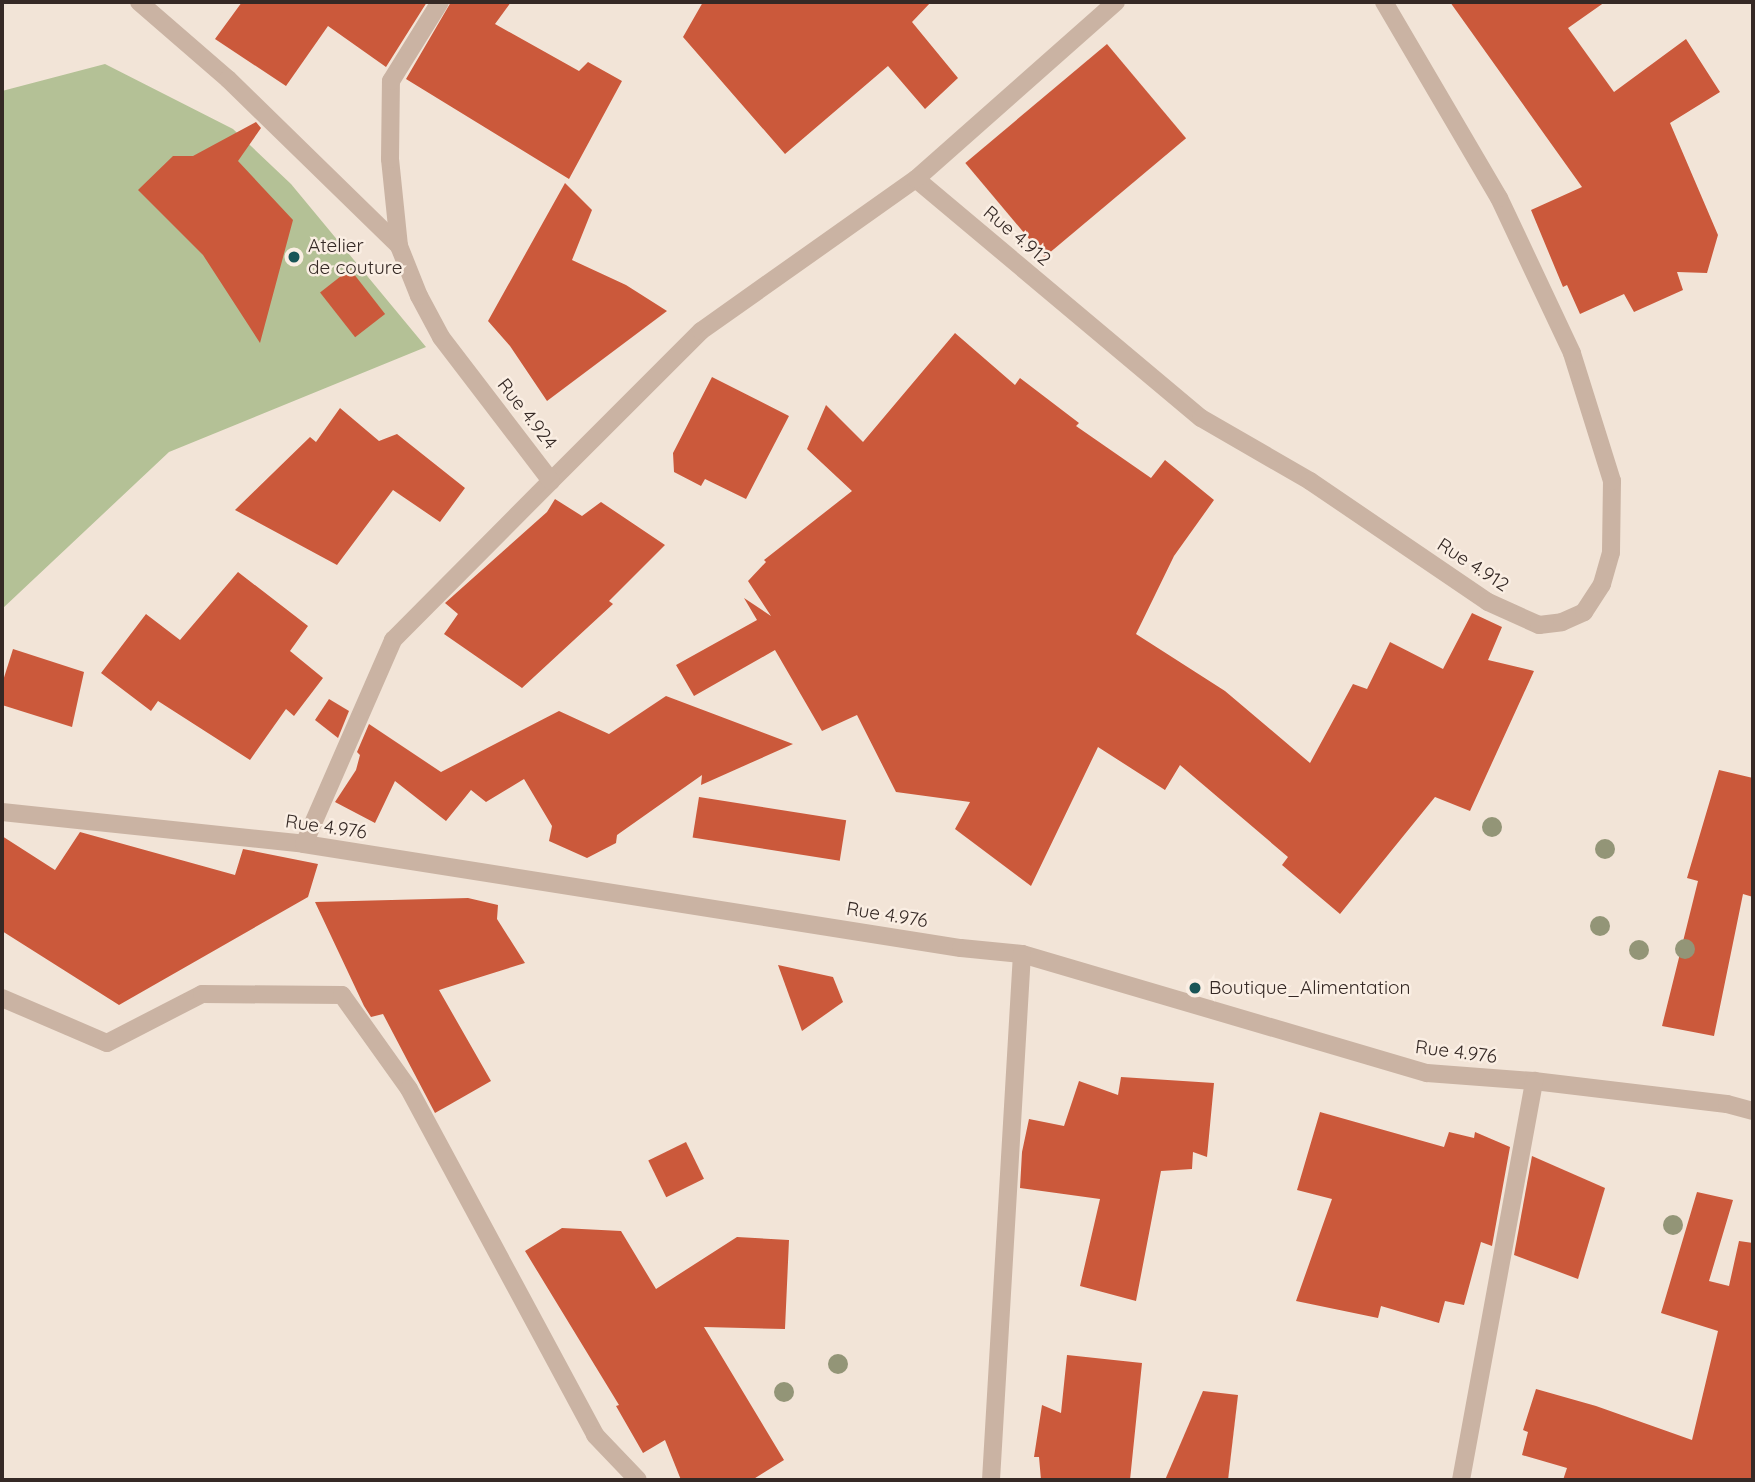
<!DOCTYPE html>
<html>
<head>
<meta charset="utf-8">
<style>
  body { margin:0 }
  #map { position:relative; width:1755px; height:1482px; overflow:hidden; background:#f2e4d7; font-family:Quicksand,sans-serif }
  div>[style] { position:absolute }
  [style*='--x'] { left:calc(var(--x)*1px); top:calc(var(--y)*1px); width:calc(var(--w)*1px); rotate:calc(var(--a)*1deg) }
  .green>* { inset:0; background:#b4c196 }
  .building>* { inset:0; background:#cb593b; transform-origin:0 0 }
  .minor>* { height:18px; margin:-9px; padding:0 9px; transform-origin:9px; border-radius:9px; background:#cab3a3 }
  .trees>* { width:20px; height:20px; margin:-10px; border-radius:50%; background:#939577 }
  .dots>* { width:19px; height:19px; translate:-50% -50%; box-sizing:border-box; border:4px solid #faeee3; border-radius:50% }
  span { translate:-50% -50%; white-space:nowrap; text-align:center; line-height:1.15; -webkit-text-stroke:5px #faeee3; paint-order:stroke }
  .street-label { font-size:19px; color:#352925 }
  .poi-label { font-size:19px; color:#352925 }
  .left { translate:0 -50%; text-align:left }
  .frame { position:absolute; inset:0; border:4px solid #352925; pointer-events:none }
</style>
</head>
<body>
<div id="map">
  <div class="green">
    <div style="clip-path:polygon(105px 64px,233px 129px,291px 184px,426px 347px,169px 452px,2px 609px,2px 91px)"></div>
  </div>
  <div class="building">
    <div style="clip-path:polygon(242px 2px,427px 2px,386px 67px,328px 26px,286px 86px,215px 39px)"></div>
    <div style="clip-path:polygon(451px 2px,511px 2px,495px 24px,579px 71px,588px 62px,622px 81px,569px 179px,406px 79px)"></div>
    <div style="clip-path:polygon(703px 2px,931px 2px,912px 22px,958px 78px,925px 109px,888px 66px,785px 154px,683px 37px)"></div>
    <div style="clip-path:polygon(1450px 2px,1605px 2px,1568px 28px,1614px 92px,1686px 39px,1720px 92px,1670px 123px,1718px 235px,1707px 273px,1677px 272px,1683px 290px,1634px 312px,1624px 294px,1580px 314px,1567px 285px,1563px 287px,1531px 210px,1582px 187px)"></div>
    <div style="left:1107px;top:44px;width:123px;height:185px;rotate:50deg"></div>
    <div style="clip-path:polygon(256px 122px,261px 128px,238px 161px,293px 220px,260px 343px,203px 255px,138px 190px,173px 156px,193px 156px)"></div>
    <div style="clip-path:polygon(565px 183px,592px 210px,572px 260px,626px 285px,667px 311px,547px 401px,510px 346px,488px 321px)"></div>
    <div style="left:350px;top:269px;width:57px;height:38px;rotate:52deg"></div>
    <div style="clip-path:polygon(955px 333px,1015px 385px,1020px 378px,1079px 423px,1076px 426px,1151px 478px,1165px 460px,1214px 500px,1174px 556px,1136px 634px,1225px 691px,1310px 763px,1353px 684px,1367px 689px,1390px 642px,1443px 669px,1472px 613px,1502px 627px,1488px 660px,1534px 671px,1470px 811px,1435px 797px,1340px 914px,1282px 865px,1288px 857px,1180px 765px,1165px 790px,1098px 747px,1031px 886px,955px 829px,970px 802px,896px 792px,857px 715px,822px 731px,775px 650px,694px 696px,676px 665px,757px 620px,744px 598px,771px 616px,748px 581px,766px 562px,764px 560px,852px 491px,807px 449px,826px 405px,863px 442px)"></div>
    <div style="clip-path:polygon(712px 377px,789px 416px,746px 499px,705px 479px,701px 486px,674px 472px,673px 453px)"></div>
    <div style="clip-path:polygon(340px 408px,379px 441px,397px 434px,465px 488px,440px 522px,393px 490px,337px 565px,235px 510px,310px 437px,316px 442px)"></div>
    <div style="clip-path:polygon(555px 499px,582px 516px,601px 502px,665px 545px,609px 601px,613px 604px,522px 688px,444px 634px,458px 614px,445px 603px,547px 512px)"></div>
    <div style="clip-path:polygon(238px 572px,308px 626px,290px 651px,323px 678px,294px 716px,286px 709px,250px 760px,158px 701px,151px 711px,101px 673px,146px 614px,180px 640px)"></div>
    <div style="clip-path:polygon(13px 649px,84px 672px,72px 727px,2px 705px,2px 684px)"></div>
    <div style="clip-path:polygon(666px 696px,793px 744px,701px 785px,702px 775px,617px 835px,616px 843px,587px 858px,549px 841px,552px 826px,524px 779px,486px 802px,471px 790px,446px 821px,395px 781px,375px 823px,335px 802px,356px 770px,360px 755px,357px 752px,369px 724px,441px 772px,559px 711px,609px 734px)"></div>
    <div style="clip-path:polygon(329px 699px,349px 711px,338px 738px,315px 720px)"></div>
    <div style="clip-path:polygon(1719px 770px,1753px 778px,1753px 897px,1743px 894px,1714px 1036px,1662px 1026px,1698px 881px,1687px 878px)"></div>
    <div style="left:699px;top:797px;width:149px;height:41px;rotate:9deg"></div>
    <div style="clip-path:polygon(80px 832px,235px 875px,243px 849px,318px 864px,308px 897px,119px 1005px,2px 931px,2px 836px,55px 870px)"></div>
    <div style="clip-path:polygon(468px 898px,498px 905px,497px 919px,525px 963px,439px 990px,491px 1081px,435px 1113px,383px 1014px,371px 1017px,364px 1006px,315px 902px)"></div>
    <div style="clip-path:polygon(778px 965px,833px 977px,843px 1002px,802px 1031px)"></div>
    <div style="clip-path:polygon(1121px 1077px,1214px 1083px,1207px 1157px,1193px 1152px,1192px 1169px,1161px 1171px,1136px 1301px,1080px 1286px,1100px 1199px,1020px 1188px,1022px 1152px,1029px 1119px,1064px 1126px,1079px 1081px,1118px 1095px)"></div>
    <div style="clip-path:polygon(1320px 1112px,1444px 1147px,1449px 1132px,1474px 1138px,1475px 1132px,1510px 1147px,1492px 1246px,1481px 1242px,1464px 1305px,1445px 1301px,1439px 1323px,1381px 1306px,1378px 1318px,1296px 1301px,1332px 1199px,1297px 1190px)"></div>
    <div style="left:686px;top:1142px;width:41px;height:42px;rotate:64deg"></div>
    <div style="clip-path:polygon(1532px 1156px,1605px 1188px,1578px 1279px,1514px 1255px)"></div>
    <div style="clip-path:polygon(1697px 1192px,1733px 1200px,1709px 1281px,1729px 1286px,1739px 1241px,1753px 1243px,1753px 1480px,1563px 1480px,1567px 1468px,1522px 1455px,1528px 1432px,1523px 1430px,1536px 1389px,1596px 1406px,1692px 1440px,1718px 1331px,1661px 1313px)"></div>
    <div style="clip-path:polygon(562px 1228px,621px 1231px,656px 1289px,737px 1237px,789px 1240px,785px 1329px,704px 1327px,784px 1460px,752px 1480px,681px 1480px,665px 1440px,643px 1453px,616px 1406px,619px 1405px,525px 1251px)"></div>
    <div style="clip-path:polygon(1067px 1355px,1142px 1363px,1130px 1480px,1041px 1480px,1039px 1457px,1034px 1457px,1042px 1405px,1061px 1413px)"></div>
    <div style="clip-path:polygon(1203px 1391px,1238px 1395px,1228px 1480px,1165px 1480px)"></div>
  </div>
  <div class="minor">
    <div style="--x:139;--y:2;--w:118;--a:40.9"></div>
    <div style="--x:228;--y:79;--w:239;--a:44.3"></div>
    <div style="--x:916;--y:179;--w:372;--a:40"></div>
    <div style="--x:1201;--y:418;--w:126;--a:30"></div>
    <div style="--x:1310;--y:481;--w:215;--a:34.2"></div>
    <div style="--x:1488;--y:602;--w:56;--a:24.3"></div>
    <div style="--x:1539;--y:625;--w:23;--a:-7"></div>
    <div style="--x:1562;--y:622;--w:24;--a:-24"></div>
    <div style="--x:1584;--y:612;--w:33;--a:-57"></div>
    <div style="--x:1602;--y:584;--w:33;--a:-74"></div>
    <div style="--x:1611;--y:552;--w:71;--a:-89.2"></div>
    <div style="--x:1612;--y:481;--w:134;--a:-107.4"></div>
    <div style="--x:1572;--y:353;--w:171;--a:-115.2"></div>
    <div style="--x:1499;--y:198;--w:227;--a:-120.4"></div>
    <div style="--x:551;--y:481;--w:212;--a:-45"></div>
    <div style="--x:701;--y:331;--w:263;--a:-35.3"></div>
    <div style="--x:916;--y:179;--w:267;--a:-41.5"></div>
    <div style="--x:2;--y:812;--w:304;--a:6"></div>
    <div style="--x:304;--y:844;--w:665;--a:9"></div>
    <div style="--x:961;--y:948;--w:61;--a:5.6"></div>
    <div style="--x:1022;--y:954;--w:422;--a:16.4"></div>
    <div style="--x:1427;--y:1073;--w:107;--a:4.3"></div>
    <div style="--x:1534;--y:1081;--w:194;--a:6.8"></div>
    <div style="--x:1727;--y:1104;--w:27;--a:15"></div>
    <div style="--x:304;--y:844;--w:223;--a:-66.4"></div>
    <div style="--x:393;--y:640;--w:224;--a:-45.2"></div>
    <div style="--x:551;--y:481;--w:181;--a:-127.4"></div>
    <div style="--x:441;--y:337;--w:47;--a:-118.2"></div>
    <div style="--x:419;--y:296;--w:54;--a:-111.8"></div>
    <div style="--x:399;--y:246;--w:87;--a:-95.9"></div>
    <div style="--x:390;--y:159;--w:78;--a:-89.3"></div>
    <div style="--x:391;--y:81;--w:93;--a:-58.2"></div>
    <div style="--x:2;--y:998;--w:114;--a:23.2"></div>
    <div style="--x:107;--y:1043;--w:107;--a:-27.3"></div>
    <div style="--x:202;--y:994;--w:140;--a:0.4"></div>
    <div style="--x:342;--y:995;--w:115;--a:54.5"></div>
    <div style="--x:409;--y:1089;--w:393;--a:61.7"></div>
    <div style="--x:595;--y:1435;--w:62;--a:46.3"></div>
    <div style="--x:991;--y:1480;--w:527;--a:-86.63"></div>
    <div style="--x:1461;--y:1480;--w:406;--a:-79.6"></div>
  </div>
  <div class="trees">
    <div style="left:1492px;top:827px"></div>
    <div style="left:1605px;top:849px"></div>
    <div style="left:1600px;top:926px"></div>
    <div style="left:1685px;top:949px"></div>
    <div style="left:1639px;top:950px"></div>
    <div style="left:1673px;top:1225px"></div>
    <div style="left:838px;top:1364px"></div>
    <div style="left:784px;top:1392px"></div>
  </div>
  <div class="dots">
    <div style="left:294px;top:257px;background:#195557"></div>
    <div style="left:1195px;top:988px;background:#195557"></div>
  </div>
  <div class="street-label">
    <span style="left:1017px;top:236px;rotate:40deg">Rue 4.912</span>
    <span style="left:527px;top:414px;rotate:52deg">Rue 4.924</span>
    <span style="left:1473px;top:565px;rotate:33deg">Rue 4.912</span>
    <span style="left:326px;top:827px;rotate:8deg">Rue 4.976</span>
    <span style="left:887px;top:915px;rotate:9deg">Rue 4.976</span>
    <span style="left:1456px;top:1052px;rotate:7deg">Rue 4.976</span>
  </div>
  <div class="poi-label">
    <span class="left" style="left:308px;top:257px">Atelier<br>de couture</span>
    <span class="left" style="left:1209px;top:988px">Boutique_Alimentation</span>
  </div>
  <div class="frame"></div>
</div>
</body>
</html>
